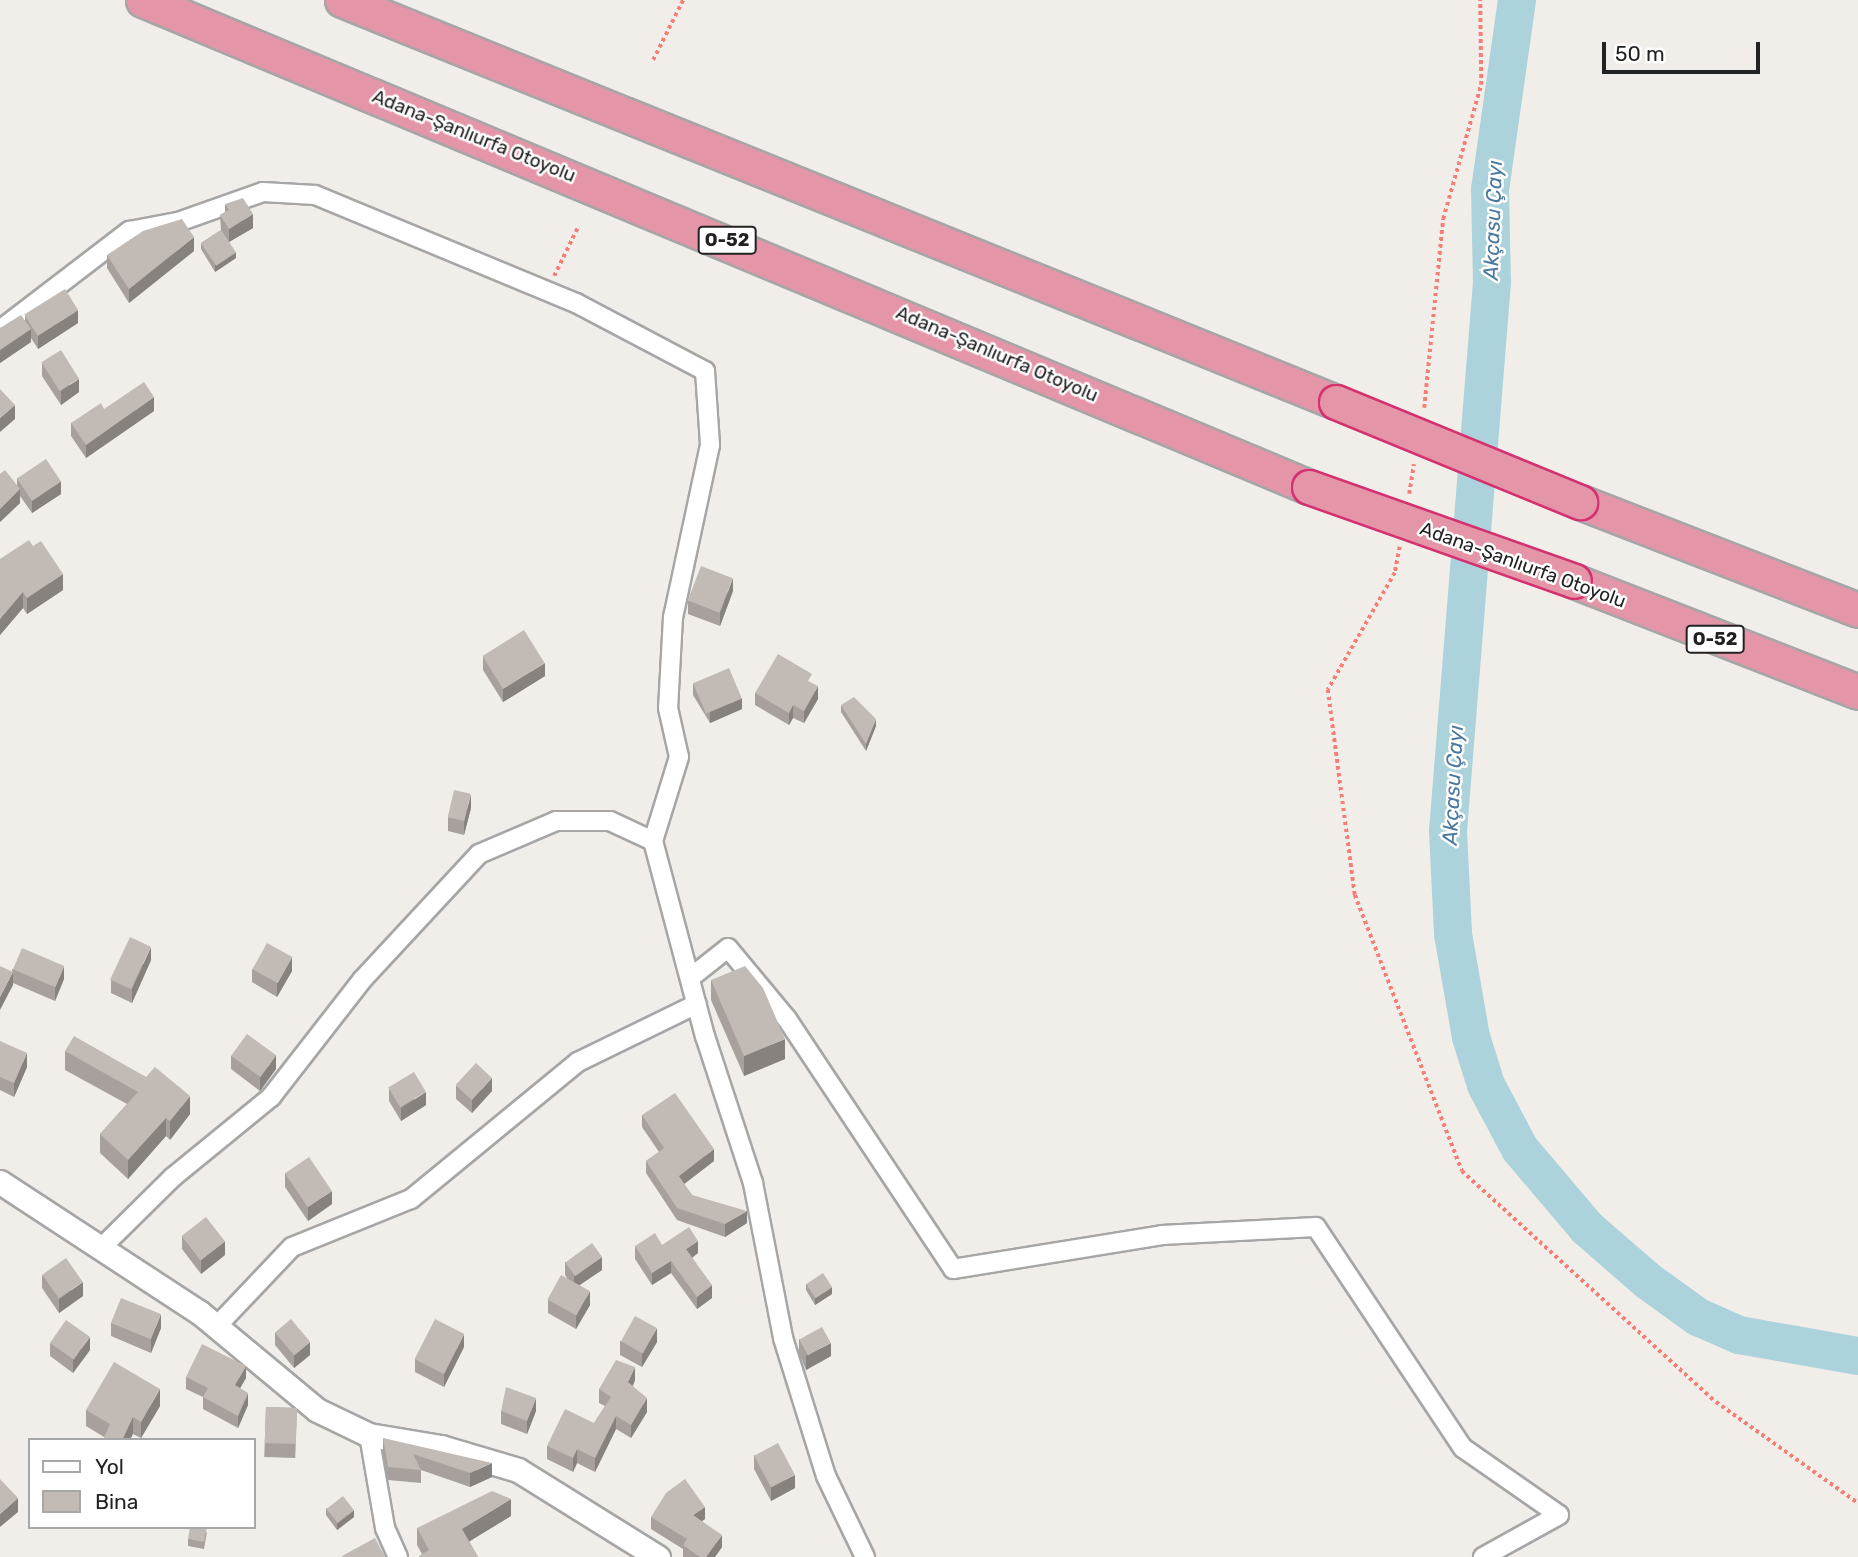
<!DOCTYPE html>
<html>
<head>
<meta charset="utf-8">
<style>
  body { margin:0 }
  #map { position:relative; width:1858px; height:1557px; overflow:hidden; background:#f1eee9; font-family:Rubik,sans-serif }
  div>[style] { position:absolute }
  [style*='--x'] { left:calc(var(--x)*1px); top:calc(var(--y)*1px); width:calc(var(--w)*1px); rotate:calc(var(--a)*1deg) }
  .river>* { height:38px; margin:-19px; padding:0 19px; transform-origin:19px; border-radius:19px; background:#acd3dc }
  .path>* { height:3.5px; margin-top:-1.75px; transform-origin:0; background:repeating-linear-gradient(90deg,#f47f77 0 3.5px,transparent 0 7px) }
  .roads { filter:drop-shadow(2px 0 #a6a6a6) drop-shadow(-2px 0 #a6a6a6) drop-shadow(0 2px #a6a6a6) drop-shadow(0 -2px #a6a6a6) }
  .minor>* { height:18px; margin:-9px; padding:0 9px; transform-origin:9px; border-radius:9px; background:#fff }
  .tertiary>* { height:23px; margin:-11.5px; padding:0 11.5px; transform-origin:11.5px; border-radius:11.5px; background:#fff }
  .motorway>* { height:33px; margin:-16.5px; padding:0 16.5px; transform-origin:16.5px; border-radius:16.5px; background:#e495a7 }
  .bridges { filter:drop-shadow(2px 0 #d43170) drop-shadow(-2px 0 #d43170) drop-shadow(0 2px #d43170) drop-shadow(0 -2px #d43170) }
  .motorway-bridge>* { height:33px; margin:-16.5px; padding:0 16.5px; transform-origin:16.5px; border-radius:16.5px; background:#e495a7 }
  .wall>* { inset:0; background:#a7a09c; transform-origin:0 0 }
  .shaded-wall>* { inset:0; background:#88827f }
  .building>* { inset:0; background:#c2bab5; transform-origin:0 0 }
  span { translate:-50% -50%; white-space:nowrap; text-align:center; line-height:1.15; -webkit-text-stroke:5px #fff; paint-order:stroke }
  .shield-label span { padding:2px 5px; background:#fff; border:2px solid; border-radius:5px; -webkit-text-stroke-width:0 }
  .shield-label { font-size:18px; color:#222; font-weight:700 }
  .street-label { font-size:19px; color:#222 }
  .water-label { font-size:21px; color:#4b789e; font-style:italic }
  .legend { position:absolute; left:28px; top:1438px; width:228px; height:91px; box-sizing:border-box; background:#fff; border:2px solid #a7a7a7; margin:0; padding:9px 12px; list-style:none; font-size:21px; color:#222 }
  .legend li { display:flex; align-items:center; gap:14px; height:35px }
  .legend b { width:35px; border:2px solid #a7a7a7 }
  .scale { position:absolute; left:1602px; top:42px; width:158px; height:32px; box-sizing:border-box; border:4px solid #222; border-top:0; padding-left:9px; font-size:21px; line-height:24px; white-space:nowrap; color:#222; -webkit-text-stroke:5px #fff; paint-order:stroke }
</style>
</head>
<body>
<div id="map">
  <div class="river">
    <div style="--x:1517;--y:0;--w:191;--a:98.1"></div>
    <div style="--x:1490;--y:189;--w:93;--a:88.8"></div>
    <div style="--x:1492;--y:282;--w:551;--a:94.58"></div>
    <div style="--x:1448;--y:831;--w:103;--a:87.2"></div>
    <div style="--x:1453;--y:934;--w:105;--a:80.1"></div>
    <div style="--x:1471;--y:1037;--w:50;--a:72.6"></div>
    <div style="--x:1486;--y:1085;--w:72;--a:62"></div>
    <div style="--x:1520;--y:1149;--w:104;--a:49.7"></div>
    <div style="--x:1587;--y:1228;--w:81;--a:41"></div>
    <div style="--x:1648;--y:1281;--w:62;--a:35.8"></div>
    <div style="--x:1698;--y:1317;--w:45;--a:23.7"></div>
    <div style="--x:1739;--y:1335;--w:121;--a:10"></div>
  </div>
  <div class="path">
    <div style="--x:653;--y:60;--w:67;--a:-63.4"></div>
    <div style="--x:554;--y:276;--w:55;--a:-63.9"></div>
    <div style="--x:1424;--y:408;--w:190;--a:-84.3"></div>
    <div style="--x:1443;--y:219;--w:139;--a:-74.2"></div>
    <div style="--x:1481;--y:85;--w:85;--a:-90.7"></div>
    <div style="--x:1409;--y:494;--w:30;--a:-81"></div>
    <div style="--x:1400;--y:547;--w:26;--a:101"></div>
    <div style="--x:1395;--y:573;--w:135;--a:119.8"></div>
    <div style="--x:1328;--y:690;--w:207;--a:82.5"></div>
    <div style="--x:1355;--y:895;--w:296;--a:68.8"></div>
    <div style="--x:1462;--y:1171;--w:343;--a:42.3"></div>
    <div style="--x:1716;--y:1402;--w:174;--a:35.4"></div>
  </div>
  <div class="roads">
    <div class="minor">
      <div style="--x:0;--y:330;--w:163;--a:-37.5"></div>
      <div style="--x:129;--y:231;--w:50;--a:-10.4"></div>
      <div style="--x:178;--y:222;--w:90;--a:-19.4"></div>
      <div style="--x:263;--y:192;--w:52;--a:3.3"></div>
      <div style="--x:315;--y:195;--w:282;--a:22.5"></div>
      <div style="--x:576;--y:303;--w:146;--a:27.8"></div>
      <div style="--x:705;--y:371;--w:74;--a:86.1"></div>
      <div style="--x:710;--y:445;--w:176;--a:102.1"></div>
      <div style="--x:673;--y:617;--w:91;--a:93.1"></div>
      <div style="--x:668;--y:708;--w:50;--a:77.3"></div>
      <div style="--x:679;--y:757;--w:88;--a:107.2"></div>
      <div style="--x:690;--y:978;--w:48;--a:-38.3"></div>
      <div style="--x:728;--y:948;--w:92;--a:50.3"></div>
      <div style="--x:787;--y:1019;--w:300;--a:56.4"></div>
      <div style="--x:953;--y:1269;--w:212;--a:-9.2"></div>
      <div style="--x:1162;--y:1235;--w:154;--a:-3"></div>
      <div style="--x:1316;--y:1227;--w:265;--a:56.4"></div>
      <div style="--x:1463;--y:1448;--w:117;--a:34.9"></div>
      <div style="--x:1559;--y:1515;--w:87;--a:151.1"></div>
      <div style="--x:101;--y:1248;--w:101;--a:-44.6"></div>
      <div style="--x:173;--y:1177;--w:127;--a:-39.2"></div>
      <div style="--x:271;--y:1097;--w:148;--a:-52.1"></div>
      <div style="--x:362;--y:980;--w:172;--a:-47.1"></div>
      <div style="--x:479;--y:854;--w:84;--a:-23.2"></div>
      <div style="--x:556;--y:821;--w:54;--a:0"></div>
      <div style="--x:610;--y:821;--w:47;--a:24.9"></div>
      <div style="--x:653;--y:841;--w:202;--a:75.1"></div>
      <div style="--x:705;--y:1036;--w:155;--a:71.9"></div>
      <div style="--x:753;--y:1183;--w:158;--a:79"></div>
      <div style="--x:783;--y:1338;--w:145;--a:72.7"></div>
      <div style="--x:826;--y:1476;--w:90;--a:64.3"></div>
      <div style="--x:216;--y:1327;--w:110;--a:-46.5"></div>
      <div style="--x:292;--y:1247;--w:128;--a:-22"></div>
      <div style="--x:411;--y:1199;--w:216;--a:-39.4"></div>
      <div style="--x:578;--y:1062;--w:132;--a:-26"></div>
      <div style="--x:369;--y:1435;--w:94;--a:80.2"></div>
      <div style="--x:385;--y:1528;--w:32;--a:66"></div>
    </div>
    <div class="tertiary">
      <div style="--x:0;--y:1182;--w:238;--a:33.2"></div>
      <div style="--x:199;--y:1312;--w:153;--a:39.7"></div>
      <div style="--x:317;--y:1410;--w:58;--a:25.7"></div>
      <div style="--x:369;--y:1435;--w:73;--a:9.5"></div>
      <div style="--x:441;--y:1447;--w:80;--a:16.6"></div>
      <div style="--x:518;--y:1470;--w:165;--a:31.9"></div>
    </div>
    <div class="motorway">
      <div style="--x:143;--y:0;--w:1264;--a:22.67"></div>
      <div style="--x:342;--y:0;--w:1072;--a:22.02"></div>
      <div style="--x:1580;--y:502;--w:298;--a:21.2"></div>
      <div style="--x:1574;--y:581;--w:305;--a:21.3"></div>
    </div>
  </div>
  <div class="bridges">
    <div class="motorway-bridge">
      <div style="--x:1336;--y:402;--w:264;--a:22.3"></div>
      <div style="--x:1309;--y:487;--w:281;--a:19.5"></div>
    </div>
  </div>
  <div class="wall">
    <div style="clip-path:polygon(225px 204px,253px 228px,229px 242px,236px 258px,215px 272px,201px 249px,201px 243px,221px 230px,220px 215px,225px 212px)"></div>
    <div style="clip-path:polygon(194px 251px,129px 303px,107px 268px,107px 255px)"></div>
    <div style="clip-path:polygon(25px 315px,78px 323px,38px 349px,31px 338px,31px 342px,0 363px,0 328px,25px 320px)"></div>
    <div style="clip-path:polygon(42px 363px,79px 392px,61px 405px,42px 376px)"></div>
    <div style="clip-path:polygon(104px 409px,154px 411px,86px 458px,71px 436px,71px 423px)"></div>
    <div style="clip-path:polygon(0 474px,17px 486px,17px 478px,61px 494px,32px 513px,20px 496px,20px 503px,0 522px)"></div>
    <div style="clip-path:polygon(0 559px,63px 590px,27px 614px,23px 608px,0 635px)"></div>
    <div style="clip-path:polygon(733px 591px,720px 626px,688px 614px,688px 601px)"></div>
    <div style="clip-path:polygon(483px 656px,545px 676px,503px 702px,483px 670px)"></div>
    <div style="clip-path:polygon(693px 683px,742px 709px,710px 723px,693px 695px)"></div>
    <div style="clip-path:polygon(812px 683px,818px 699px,804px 723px,793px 718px,789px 725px,755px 705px,755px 693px)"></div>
    <div style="clip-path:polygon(841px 705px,876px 726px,866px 751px,841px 712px)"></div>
    <div style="clip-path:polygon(471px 808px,464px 835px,448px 831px,448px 817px)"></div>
    <div style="clip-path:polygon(151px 960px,132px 1003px,111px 993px,111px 980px)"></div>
    <div style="clip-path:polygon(12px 969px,64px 979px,55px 1001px,13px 983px,13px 985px)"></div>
    <div style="clip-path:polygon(252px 969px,292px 971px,277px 997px,252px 982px)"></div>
    <div style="clip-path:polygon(711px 980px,785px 1059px,744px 1076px,711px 1000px)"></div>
    <div style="clip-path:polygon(0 1041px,27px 1067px,14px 1097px,0 1090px)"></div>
    <div style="clip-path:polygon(65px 1051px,146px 1077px,190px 1114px,170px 1140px,166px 1136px,128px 1179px,100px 1153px,100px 1134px,127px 1104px,65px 1070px)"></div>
    <div style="clip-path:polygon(231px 1056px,276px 1069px,260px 1091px,231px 1069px)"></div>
    <div style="clip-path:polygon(456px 1086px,492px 1091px,472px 1113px,456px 1099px)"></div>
    <div style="clip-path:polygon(389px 1088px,426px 1105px,401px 1121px,389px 1101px)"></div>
    <div style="clip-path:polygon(642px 1115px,714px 1161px,684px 1184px,692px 1195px,747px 1223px,725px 1237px,677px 1220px,646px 1173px,646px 1161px,659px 1152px,642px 1127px)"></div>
    <div style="clip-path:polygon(285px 1173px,332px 1204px,308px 1221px,285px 1187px)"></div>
    <div style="clip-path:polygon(182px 1236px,225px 1255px,201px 1274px,182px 1249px)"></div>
    <div style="clip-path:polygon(662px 1245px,698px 1253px,692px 1258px,712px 1298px,697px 1309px,671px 1273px,652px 1285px,635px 1259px,635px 1246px)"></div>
    <div style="clip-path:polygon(565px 1262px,602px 1270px,579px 1285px,590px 1305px,576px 1329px,548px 1313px,548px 1300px,567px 1278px,565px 1275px)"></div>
    <div style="clip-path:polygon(42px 1275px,83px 1296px,59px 1313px,42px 1288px)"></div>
    <div style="clip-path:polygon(806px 1284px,832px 1294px,815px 1305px,806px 1290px)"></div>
    <div style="clip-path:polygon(111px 1323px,161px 1328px,151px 1353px,111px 1336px)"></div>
    <div style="clip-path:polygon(275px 1332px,310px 1355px,294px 1368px,275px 1345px)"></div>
    <div style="clip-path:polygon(799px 1339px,831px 1356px,806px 1370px,799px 1353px)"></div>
    <div style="clip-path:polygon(620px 1341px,657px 1342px,642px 1367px,620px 1355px)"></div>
    <div style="clip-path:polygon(50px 1343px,90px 1350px,73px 1373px,50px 1356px)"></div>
    <div style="clip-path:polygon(464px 1347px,444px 1387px,415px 1372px,415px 1359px)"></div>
    <div style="clip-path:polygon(186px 1377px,246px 1378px,240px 1388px,248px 1405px,238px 1428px,203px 1409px,203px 1397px,186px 1389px)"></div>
    <div style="clip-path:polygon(635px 1380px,633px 1386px,647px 1412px,631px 1438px,616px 1429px,595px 1472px,577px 1463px,573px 1472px,547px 1459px,547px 1446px,594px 1423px,605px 1406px,599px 1403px,599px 1389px)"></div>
    <div style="clip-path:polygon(160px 1406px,141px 1438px,133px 1434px,104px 1437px,86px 1426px,86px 1410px)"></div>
    <div style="left:266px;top:1407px;width:31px;height:50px;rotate:2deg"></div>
    <div style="clip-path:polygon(501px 1411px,536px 1411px,527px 1434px,501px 1424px)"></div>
    <div style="clip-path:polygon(383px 1438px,492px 1477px,470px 1487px,421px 1470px,421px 1483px,388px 1480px,383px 1452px)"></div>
    <div style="clip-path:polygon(754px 1455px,795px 1488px,771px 1501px,754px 1469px)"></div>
    <div style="clip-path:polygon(326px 1508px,354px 1517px,337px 1530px,326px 1515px)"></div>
    <div style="clip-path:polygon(511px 1516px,469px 1541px,478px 1557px,419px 1557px,422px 1554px,417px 1545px,417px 1528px)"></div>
    <div style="clip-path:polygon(651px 1517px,705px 1519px,702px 1521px,722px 1547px,715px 1557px,683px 1557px,683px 1549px,651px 1529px)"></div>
    <div style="clip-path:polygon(207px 1532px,204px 1549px,188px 1546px,188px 1539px)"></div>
  </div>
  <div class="shaded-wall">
    <div style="clip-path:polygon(253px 214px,253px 228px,229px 242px,229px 229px)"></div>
    <div style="clip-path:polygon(194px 237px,194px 251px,129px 303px,129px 289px)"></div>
    <div style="clip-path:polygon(236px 252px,236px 258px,215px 272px,215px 265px)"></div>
    <div style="clip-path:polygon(78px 310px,78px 323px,38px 349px,38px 336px)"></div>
    <div style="clip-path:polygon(31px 329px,31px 342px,0 363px,0 350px)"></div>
    <div style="clip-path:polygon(79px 379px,79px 392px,61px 405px,61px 391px)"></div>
    <div style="clip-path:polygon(154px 397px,154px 411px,86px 458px,86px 445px)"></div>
    <div style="clip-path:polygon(15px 405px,15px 419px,0 432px,0 418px)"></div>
    <div style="clip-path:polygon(61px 481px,61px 494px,32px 513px,32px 500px)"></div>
    <div style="clip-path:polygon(20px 489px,20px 503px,0 522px,0 509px)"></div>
    <div style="clip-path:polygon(63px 574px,63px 590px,27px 614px,27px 598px)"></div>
    <div style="clip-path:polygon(733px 578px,733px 591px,720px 626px,720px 613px)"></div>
    <div style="clip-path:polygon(23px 592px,23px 608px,0 635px,0 619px)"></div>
    <div style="clip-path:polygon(545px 663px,545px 676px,503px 702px,503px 689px)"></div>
    <div style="clip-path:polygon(818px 686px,818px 699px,804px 723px,804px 711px)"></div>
    <div style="clip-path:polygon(742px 698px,742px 709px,710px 723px,710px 712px)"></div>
    <div style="clip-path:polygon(793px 705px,793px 718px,789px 725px,789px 713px)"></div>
    <div style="clip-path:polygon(876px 719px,876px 726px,866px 751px,866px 744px)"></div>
    <div style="clip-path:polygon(471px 794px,471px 808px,464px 835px,464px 821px)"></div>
    <div style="clip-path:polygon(151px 947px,151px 960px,132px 1003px,132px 989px)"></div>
    <div style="clip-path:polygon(292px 957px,292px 971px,277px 997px,277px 983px)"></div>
    <div style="clip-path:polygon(64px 966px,64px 979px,55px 1001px,55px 988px)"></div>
    <div style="clip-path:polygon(13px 972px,13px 985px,0 1010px,0 997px)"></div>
    <div style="clip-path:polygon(785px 1039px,785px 1059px,744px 1076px,744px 1056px)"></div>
    <div style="clip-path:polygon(27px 1053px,27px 1067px,14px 1097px,14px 1083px)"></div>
    <div style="clip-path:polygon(276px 1055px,276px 1069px,260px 1091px,260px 1078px)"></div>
    <div style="clip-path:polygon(492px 1078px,492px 1091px,472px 1113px,472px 1100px)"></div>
    <div style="clip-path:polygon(426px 1092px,426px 1105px,401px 1121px,401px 1108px)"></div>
    <div style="clip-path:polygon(190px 1096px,190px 1114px,170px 1140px,170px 1121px)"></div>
    <div style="clip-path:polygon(166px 1118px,166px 1136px,128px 1179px,128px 1160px)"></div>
    <div style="clip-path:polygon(714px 1149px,714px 1161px,679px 1188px,679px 1176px)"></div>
    <div style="clip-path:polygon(332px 1191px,332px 1204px,308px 1221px,308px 1207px)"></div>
    <div style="clip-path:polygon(747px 1211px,747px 1223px,725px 1237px,725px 1224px)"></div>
    <div style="clip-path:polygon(225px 1241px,225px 1255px,201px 1274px,201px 1260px)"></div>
    <div style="clip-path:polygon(698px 1241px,698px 1253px,686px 1262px,686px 1249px)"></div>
    <div style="clip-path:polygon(602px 1257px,602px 1270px,574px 1289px,574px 1276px)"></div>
    <div style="clip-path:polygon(671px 1261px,671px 1273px,652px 1285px,652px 1273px)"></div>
    <div style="clip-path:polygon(83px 1282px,83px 1296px,59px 1313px,59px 1299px)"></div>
    <div style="clip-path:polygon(712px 1285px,712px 1298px,697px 1309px,697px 1297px)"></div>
    <div style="clip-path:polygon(832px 1287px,832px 1294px,815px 1305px,815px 1298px)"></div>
    <div style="clip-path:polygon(590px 1291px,590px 1305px,576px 1329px,576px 1316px)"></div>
    <div style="clip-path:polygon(161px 1314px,161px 1328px,151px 1353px,151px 1339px)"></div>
    <div style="clip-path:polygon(657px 1328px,657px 1342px,642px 1367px,642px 1354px)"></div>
    <div style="clip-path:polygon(464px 1334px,464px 1347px,444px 1387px,444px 1374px)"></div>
    <div style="clip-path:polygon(90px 1337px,90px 1350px,73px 1373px,73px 1360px)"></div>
    <div style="clip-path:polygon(310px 1342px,310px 1355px,294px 1368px,294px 1355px)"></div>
    <div style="clip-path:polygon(831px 1343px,831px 1356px,806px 1370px,806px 1356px)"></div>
    <div style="clip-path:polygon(246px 1366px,246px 1378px,235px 1397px,235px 1385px)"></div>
    <div style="clip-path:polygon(635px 1367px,635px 1380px,628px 1396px,628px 1382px)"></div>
    <div style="clip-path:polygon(160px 1389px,160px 1406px,141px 1438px,141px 1422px)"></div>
    <div style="clip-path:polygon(248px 1393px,248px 1405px,238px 1428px,238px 1416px)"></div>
    <div style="clip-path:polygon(536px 1398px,536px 1411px,527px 1434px,527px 1421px)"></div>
    <div style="clip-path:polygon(647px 1398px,647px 1412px,631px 1438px,631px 1425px)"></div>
    <div style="clip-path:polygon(616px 1416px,616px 1429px,595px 1472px,595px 1458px)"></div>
    <div style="clip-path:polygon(133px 1417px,133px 1434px,130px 1440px,122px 1440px)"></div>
    <div style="clip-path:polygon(577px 1449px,577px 1463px,573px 1472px,573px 1458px)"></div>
    <div style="clip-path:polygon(492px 1463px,492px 1477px,470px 1487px,470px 1473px)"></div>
    <div style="clip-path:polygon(795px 1475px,795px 1488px,771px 1501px,771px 1487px)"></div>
    <div style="clip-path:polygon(18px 1498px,18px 1512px,0 1527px,0 1514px)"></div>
    <div style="clip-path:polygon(511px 1499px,511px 1516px,462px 1546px,462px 1529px)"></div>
    <div style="clip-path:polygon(705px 1507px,705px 1519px,693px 1527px,693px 1515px)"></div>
    <div style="clip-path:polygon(354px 1510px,354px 1517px,337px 1530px,337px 1523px)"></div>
    <div style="clip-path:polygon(722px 1535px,722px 1547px,715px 1557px,706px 1557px)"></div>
  </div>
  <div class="building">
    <div style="clip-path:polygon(243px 198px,253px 214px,229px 229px,220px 215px,229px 210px,225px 204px)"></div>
    <div style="clip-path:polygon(182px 219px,194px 237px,129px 289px,107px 255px,143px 231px)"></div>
    <div style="left:221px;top:230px;width:27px;height:24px;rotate:56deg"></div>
    <div style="left:65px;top:289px;width:25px;height:48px;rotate:58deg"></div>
    <div style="clip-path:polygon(21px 315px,31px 329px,0 350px,0 328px)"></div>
    <div style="left:61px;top:350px;width:34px;height:23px;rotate:58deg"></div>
    <div style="clip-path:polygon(144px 382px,154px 397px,86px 445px,71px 423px,101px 403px,104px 409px)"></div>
    <div style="clip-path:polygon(0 389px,15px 405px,0 418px)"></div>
    <div style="left:46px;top:459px;width:27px;height:35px;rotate:56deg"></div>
    <div style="clip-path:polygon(5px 470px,20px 489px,0 509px,0 474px)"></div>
    <div style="clip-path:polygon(29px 540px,33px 546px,41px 541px,63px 574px,27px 598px,23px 592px,0 619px,0 559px)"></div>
    <div style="left:701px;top:566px;width:34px;height:37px;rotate:21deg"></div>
    <div style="left:524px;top:630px;width:39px;height:49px;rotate:58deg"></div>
    <div style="clip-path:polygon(778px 654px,812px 674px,808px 681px,818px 686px,804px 711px,793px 705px,789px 713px,755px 693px)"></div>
    <div style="left:729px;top:668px;width:33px;height:39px;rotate:67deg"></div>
    <div style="clip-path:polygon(854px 697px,876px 719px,866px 744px,841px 705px)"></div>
    <div style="left:454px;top:790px;width:17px;height:28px;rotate:13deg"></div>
    <div style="left:130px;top:937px;width:23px;height:47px;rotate:25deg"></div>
    <div style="left:267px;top:943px;width:29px;height:30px;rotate:29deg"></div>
    <div style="left:22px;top:948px;width:46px;height:23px;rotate:23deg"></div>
    <div style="clip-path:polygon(0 966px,13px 972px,0 997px)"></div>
    <div style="clip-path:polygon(745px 966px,763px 988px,785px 1039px,744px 1056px,711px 980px)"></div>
    <div style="left:247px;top:1034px;width:36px;height:27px;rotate:36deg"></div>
    <div style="clip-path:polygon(74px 1036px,146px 1077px,155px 1067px,190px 1096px,170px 1121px,166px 1118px,128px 1160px,100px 1134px,138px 1092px,65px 1051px)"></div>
    <div style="clip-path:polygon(0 1041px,27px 1053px,14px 1083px,0 1077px)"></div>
    <div style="left:476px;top:1063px;width:22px;height:30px;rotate:43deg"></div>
    <div style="left:414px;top:1072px;width:23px;height:30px;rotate:59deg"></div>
    <div style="clip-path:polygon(675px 1093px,714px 1149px,679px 1176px,692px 1195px,747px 1211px,725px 1224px,677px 1208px,646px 1161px,664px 1148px,642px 1115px)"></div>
    <div style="left:309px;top:1157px;width:41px;height:29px;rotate:56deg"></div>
    <div style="left:206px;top:1217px;width:31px;height:31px;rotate:52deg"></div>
    <div style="clip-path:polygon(689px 1227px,698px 1241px,686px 1249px,712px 1285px,697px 1297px,671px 1261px,652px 1273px,635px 1246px,655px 1233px,662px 1245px)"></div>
    <div style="left:592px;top:1243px;width:17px;height:33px;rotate:54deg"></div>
    <div style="left:66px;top:1258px;width:29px;height:29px;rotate:55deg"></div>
    <div style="left:823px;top:1273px;width:17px;height:20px;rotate:57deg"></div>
    <div style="left:561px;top:1275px;width:33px;height:28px;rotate:29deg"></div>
    <div style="left:121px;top:1298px;width:43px;height:27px;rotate:22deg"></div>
    <div style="left:635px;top:1316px;width:25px;height:29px;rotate:29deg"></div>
    <div style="left:291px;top:1319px;width:30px;height:21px;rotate:50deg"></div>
    <div style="left:435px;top:1319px;width:33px;height:45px;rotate:27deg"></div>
    <div style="left:66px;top:1320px;width:29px;height:28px;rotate:35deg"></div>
    <div style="left:822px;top:1327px;width:18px;height:26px;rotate:61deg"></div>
    <div style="clip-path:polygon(202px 1344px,246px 1366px,235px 1385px,248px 1393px,238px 1416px,203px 1397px,208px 1388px,186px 1377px)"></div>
    <div style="clip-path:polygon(616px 1360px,635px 1367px,628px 1382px,647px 1398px,631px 1425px,616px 1416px,595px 1458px,577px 1449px,573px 1458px,547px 1446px,565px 1409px,594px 1423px,611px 1397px,599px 1389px)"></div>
    <div style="clip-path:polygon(114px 1362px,160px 1389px,141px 1422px,133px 1417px,122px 1440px,103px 1440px,110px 1424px,86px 1410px)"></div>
    <div style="clip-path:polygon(506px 1387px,536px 1398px,527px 1421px,501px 1411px)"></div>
    <div style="left:266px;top:1407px;width:31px;height:36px;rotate:2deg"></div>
    <div style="clip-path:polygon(383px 1438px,492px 1463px,470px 1473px,413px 1454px,421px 1470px,388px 1467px)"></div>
    <div style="left:778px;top:1443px;width:36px;height:27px;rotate:62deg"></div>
    <div style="clip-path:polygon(0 1479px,18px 1498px,0 1514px)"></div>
    <div style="clip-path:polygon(685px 1479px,705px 1507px,693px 1515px,722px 1535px,706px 1557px,700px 1557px,683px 1545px,687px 1539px,651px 1517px,666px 1493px)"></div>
    <div style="clip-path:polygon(492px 1491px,511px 1499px,462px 1529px,478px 1557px,420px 1557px,419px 1556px,429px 1550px,417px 1528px)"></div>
    <div style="left:343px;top:1496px;width:18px;height:21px;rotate:52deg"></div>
    <div style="clip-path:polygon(190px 1527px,207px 1527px,204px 1542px,188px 1539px)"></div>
    <div style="clip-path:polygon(375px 1538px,385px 1557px,343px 1557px,342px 1556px)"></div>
  </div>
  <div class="shield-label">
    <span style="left:727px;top:240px">O-52</span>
    <span style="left:1715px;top:639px">O-52</span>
  </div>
  <div class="street-label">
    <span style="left:474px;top:136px;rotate:22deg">Adana-Şanlıurfa Otoyolu</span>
    <span style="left:997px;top:354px;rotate:23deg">Adana-Şanlıurfa Otoyolu</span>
    <span style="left:1523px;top:565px;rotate:20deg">Adana-Şanlıurfa Otoyolu</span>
  </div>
  <div class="water-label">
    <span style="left:1493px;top:220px;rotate:-88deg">Akçasu Çayı</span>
    <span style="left:1453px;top:785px;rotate:-87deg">Akçasu Çayı</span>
  </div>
  <ul class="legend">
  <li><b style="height:9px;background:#fff"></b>Yol</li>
  <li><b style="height:19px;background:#c2bab5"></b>Bina</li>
  </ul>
  <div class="scale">50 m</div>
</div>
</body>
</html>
